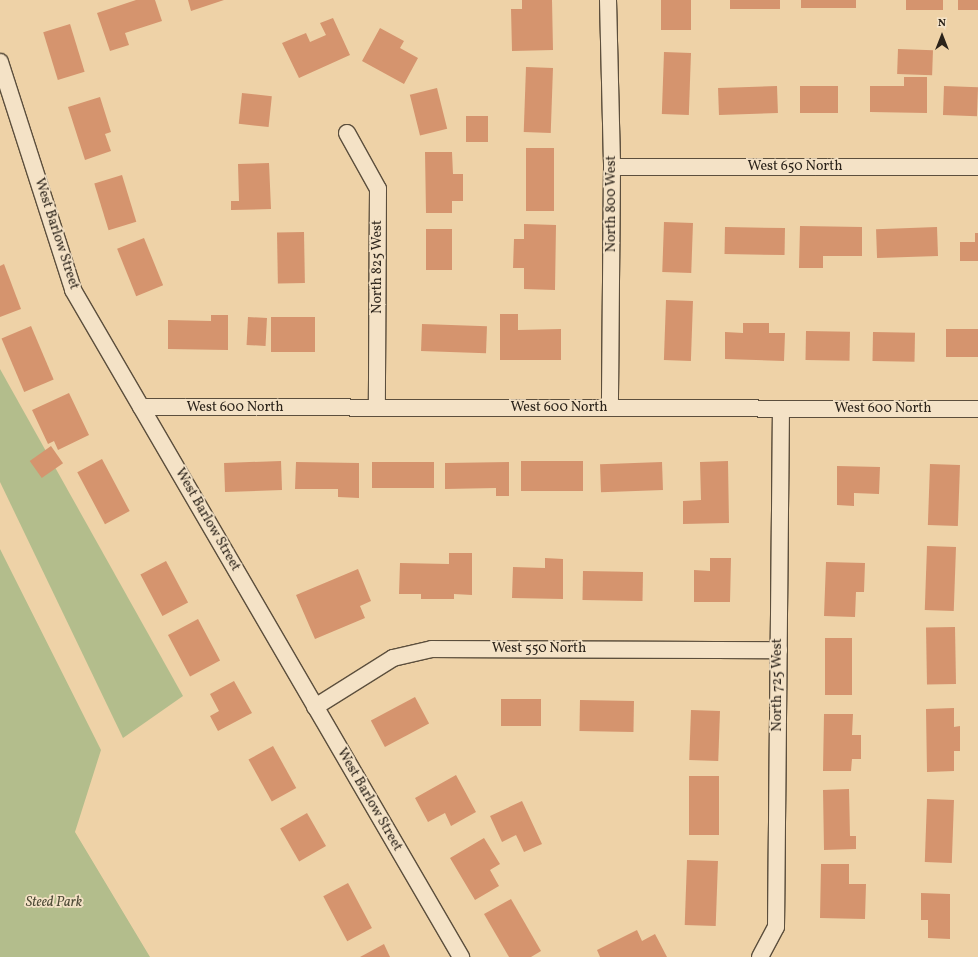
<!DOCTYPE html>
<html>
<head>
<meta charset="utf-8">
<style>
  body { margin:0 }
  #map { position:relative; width:978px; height:957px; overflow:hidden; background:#eed2a7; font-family:Vollkorn,serif }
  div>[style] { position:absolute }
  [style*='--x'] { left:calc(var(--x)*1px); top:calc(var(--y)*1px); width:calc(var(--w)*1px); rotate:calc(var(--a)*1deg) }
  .green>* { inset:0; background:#b3bd8c }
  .building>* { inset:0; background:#d5946e; transform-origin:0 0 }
  .roads { filter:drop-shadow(1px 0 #5c4f3d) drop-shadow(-1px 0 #5c4f3d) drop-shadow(0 1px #5c4f3d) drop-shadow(0 -1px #5c4f3d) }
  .minor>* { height:16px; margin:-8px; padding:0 8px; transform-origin:8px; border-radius:8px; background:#f4e2c6 }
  span { translate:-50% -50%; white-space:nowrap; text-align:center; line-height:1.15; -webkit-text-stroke:3.5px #f4e2c6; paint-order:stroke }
  .street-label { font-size:14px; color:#2b231a }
  .park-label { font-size:14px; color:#4d4a36; font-style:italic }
  .north { position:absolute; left:922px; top:16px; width:40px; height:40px; -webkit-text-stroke:3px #f4e2c6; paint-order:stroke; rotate:0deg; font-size:11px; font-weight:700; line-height:16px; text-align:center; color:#2b231a }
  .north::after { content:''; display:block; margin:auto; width:14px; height:18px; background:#2b231a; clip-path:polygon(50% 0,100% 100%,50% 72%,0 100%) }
</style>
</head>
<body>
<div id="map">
  <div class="green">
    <div style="clip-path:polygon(0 369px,183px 696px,123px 738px,0 482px)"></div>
    <div style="clip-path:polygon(0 549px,101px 750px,75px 832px,150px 957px,0 957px)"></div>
  </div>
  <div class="building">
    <div style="clip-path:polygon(136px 0,155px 0,162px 21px,125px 33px,129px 45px,110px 51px,97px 13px)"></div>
    <div style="clip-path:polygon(188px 0,224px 0,191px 11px)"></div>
    <div style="clip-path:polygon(522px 0,552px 0,553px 50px,512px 51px,511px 9px,522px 9px)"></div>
    <div style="left:661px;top:0;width:30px;height:30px"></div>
    <div style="left:730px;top:0;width:50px;height:9px"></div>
    <div style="left:801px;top:0;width:55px;height:8px"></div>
    <div style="left:906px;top:0;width:37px;height:10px"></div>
    <div style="left:958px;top:0;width:20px;height:10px"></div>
    <div style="clip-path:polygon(333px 18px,350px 55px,299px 78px,282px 43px,306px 33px,310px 42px,326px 35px,320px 23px)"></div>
    <div style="left:70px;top:24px;width:50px;height:28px;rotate:73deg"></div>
    <div style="clip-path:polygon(380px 28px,404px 41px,400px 48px,418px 58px,404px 84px,362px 61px)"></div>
    <div style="left:898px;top:49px;width:35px;height:25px;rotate:2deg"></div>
    <div style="left:664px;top:52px;width:27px;height:62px;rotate:2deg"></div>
    <div style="left:526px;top:67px;width:27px;height:65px;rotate:2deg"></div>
    <div style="clip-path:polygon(904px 77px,927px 77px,927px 113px,870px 112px,870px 86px,904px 86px)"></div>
    <div style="left:777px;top:86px;width:27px;height:59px;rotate:88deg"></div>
    <div style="left:800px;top:86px;width:38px;height:27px"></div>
    <div style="left:944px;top:86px;width:34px;height:29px;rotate:2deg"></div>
    <div style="left:437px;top:88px;width:42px;height:28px;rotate:76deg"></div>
    <div style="left:242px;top:93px;width:30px;height:31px;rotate:6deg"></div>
    <div style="clip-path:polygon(100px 97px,111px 132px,105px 134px,111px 151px,85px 160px,68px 107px)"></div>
    <div style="left:466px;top:116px;width:22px;height:26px"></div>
    <div style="left:526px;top:148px;width:28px;height:63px"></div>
    <div style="clip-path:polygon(425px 152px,452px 152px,453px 174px,463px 174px,463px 201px,452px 201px,452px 213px,426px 213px)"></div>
    <div style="clip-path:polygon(269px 163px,271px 209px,231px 210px,231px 201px,239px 201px,238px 164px)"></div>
    <div style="left:122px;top:175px;width:49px;height:29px;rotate:73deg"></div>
    <div style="left:664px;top:222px;width:29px;height:50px;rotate:2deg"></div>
    <div style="clip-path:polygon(524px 224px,556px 225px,555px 290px,524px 289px,524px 268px,513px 268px,514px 239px,524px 239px)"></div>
    <div style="clip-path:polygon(800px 226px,862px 227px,862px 256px,823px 256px,823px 268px,799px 268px)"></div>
    <div style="left:725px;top:227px;width:60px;height:27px;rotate:1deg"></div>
    <div style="left:937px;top:227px;width:29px;height:61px;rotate:88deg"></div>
    <div style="left:426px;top:229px;width:26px;height:41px"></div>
    <div style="left:304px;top:232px;width:51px;height:27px;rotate:89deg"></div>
    <div style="clip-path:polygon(975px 233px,978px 233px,978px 261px,960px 261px,960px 242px,975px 242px)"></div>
    <div style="left:144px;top:238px;width:51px;height:29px;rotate:68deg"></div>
    <div style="clip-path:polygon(4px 264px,21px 309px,0 317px,0 266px)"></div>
    <div style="left:666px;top:300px;width:27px;height:60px;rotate:2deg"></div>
    <div style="clip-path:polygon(500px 314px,518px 314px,518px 330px,561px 329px,561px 360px,500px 360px)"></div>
    <div style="clip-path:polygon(211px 315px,228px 315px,228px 350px,168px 349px,168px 320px,211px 321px)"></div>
    <div style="left:248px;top:317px;width:19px;height:28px;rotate:3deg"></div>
    <div style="left:271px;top:317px;width:44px;height:35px"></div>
    <div style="clip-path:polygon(743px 323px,769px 323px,769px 333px,785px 333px,784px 361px,725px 359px,725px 332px,743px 333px)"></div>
    <div style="left:422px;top:324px;width:65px;height:27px;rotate:2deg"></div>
    <div style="left:31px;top:326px;width:58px;height:32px;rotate:67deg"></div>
    <div style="left:978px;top:329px;width:28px;height:32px;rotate:90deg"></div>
    <div style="left:806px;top:331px;width:44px;height:29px;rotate:1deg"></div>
    <div style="left:873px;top:332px;width:42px;height:29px;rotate:1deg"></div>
    <div style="clip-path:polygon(69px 393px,89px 435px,58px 450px,54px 441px,48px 444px,32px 410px)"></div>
    <div style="left:51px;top:446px;width:21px;height:26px;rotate:55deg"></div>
    <div style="left:102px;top:459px;width:59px;height:28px;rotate:62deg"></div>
    <div style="left:281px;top:461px;width:29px;height:57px;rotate:88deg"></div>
    <div style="left:583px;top:461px;width:30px;height:62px;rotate:90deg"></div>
    <div style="clip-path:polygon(728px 461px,729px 523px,683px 524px,683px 501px,701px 500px,700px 462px)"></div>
    <div style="clip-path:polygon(296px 462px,359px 463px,359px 498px,338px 497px,338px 489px,295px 489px)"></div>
    <div style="left:372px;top:462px;width:62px;height:26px"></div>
    <div style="clip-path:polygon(509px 462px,509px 496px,496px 496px,496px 488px,445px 489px,445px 463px)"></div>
    <div style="left:662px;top:462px;width:28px;height:62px;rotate:88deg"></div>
    <div style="left:930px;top:464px;width:30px;height:61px;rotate:2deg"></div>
    <div style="clip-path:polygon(837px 466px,880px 467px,879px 494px,854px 493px,854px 506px,837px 505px)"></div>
    <div style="left:927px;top:546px;width:29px;height:64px;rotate:2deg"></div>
    <div style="clip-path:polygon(449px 553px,472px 553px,472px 595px,454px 594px,454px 599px,421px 599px,421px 594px,399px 594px,400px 563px,449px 564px)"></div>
    <div style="clip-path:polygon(545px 558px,563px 559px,563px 599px,512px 598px,513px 567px,545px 568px)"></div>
    <div style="clip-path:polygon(710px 558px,731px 558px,730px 602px,694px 602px,694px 570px,710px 571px)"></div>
    <div style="left:166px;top:561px;width:47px;height:29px;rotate:62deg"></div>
    <div style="clip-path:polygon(826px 562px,865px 563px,864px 592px,856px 592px,855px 617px,824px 616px)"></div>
    <div style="clip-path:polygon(358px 569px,371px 601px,360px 606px,365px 618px,315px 639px,296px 595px)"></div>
    <div style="left:583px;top:571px;width:60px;height:29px;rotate:1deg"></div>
    <div style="left:198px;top:619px;width:47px;height:34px;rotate:62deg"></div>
    <div style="left:955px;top:627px;width:57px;height:29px;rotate:89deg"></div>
    <div style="left:825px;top:638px;width:27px;height:57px"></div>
    <div style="clip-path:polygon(234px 681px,252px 713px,218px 731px,210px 716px,219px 711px,210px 694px)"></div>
    <div style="left:415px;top:697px;width:30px;height:50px;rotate:62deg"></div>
    <div style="left:501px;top:699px;width:40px;height:27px"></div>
    <div style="left:580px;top:700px;width:54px;height:31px;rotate:1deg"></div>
    <div style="clip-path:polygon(954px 708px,954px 727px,960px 726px,960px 751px,954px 751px,954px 771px,927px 772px,926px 709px)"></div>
    <div style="left:691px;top:710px;width:29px;height:50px;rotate:2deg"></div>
    <div style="clip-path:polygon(824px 714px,853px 714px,852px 735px,861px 735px,861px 759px,852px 759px,851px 771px,823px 771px)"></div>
    <div style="left:273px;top:746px;width:48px;height:28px;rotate:61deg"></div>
    <div style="clip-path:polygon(456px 775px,476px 812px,451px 826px,445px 813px,428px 822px,415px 798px)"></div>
    <div style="left:689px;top:776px;width:30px;height:59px"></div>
    <div style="clip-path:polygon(849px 789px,850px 836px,856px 836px,856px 849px,824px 850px,823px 790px)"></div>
    <div style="left:927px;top:799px;width:27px;height:63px;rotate:2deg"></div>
    <div style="clip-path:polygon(522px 801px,542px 844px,524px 852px,516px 835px,502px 842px,490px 816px)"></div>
    <div style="left:307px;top:813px;width:38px;height:31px;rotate:60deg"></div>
    <div style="clip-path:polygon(484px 838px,500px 864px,490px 870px,499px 886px,475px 900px,450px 858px)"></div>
    <div style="left:687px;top:860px;width:31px;height:65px;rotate:2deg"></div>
    <div style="clip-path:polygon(821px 864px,849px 864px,849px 884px,866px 884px,865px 919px,820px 918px)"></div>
    <div style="left:348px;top:883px;width:51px;height:28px;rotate:62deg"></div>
    <div style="clip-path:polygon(921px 893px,950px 894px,950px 939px,928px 938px,928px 920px,921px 920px)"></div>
    <div style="clip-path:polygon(511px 899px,541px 951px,531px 957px,509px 957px,484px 914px)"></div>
    <div style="clip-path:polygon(637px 930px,642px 941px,655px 934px,667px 957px,600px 957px,597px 950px)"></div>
    <div style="clip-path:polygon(384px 944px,390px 957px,360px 957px)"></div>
  </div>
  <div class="roads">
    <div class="minor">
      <div style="--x:608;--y:0;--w:167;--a:88.6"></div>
      <div style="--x:612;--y:167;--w:241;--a:90.5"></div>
      <div style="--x:0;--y:62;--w:239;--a:72.2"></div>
      <div style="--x:73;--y:290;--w:772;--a:59.81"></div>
      <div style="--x:347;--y:133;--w:64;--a:61"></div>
      <div style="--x:378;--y:189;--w:219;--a:90.3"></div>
      <div style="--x:612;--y:167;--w:366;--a:0"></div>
      <div style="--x:141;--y:407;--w:837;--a:0.14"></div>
      <div style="--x:315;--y:707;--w:92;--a:-32.1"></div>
      <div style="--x:393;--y:658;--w:40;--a:-13"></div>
      <div style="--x:432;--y:649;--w:347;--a:0.2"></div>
      <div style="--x:760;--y:957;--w:34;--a:-62"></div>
      <div style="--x:776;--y:927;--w:518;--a:-89.45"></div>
    </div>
  </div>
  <div class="street-label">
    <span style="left:795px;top:167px">West 650 North</span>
    <span style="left:612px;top:204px;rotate:-90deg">North 800 West</span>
    <span style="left:56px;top:234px;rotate:72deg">West Barlow Street</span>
    <span style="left:378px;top:267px;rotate:-90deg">North 825 West</span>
    <span style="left:235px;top:408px">West 600 North</span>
    <span style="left:559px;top:408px">West 600 North</span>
    <span style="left:883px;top:409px">West 600 North</span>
    <span style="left:207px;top:520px;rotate:60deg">West Barlow Street</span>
    <span style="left:539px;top:649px">West 550 North</span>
    <span style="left:778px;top:685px;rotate:-90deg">North 725 West</span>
    <span style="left:369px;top:800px;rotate:60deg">West Barlow Street</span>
  </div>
  <div class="park-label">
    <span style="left:54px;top:903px">Steed Park</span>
  </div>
  <div class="north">N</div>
</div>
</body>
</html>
